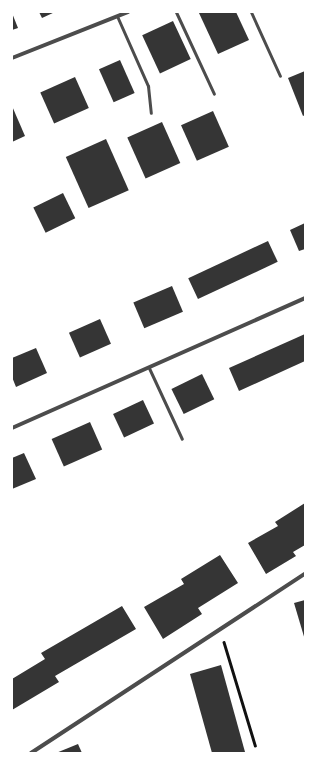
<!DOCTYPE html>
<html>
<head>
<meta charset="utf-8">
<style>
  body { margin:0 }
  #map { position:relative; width:317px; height:765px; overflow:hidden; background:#fff; font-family:Georgia,serif }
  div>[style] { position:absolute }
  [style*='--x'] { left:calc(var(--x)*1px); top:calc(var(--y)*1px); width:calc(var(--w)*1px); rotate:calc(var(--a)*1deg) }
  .building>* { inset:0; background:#353535; transform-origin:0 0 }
  .path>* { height:2.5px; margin:-1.25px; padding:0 1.25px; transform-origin:1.25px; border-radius:1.25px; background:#111 }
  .service>* { height:3px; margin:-1.5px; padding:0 1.5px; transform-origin:1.5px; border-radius:1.5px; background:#4c4c4c }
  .minor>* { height:4px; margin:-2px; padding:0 2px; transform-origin:2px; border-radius:2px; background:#4c4c4c }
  span { translate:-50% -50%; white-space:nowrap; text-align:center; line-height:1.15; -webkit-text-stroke:3px #fff; paint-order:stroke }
  .frame { position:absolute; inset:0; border:13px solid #fff; pointer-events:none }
</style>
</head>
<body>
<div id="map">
  <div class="building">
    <div style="clip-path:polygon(39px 12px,55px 12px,42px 18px)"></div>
    <div style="clip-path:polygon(236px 12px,249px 40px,218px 54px,199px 13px)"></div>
    <div style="clip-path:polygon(12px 13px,18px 28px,12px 30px)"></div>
    <div style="left:173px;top:21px;width:42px;height:34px;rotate:65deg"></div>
    <div style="left:120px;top:60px;width:36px;height:23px;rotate:66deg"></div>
    <div style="clip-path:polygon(305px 71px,305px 115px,303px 116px,288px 78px)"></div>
    <div style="left:75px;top:77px;width:34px;height:38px;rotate:66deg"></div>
    <div style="clip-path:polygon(12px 106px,25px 136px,12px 142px)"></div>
    <div style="left:213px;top:111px;width:39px;height:35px;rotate:66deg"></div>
    <div style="left:162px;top:122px;width:45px;height:38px;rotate:66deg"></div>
    <div style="left:106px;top:139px;width:56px;height:44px;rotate:66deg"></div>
    <div style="left:63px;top:193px;width:28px;height:33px;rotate:64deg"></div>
    <div style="clip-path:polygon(305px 223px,305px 249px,299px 251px,290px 230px)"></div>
    <div style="left:268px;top:241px;width:23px;height:88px;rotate:65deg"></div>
    <div style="left:172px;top:286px;width:28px;height:42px;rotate:67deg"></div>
    <div style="left:100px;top:319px;width:27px;height:34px;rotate:66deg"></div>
    <div style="clip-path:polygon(305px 334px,305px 361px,239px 391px,229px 368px)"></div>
    <div style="clip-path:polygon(36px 348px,47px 373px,16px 387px,12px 377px,12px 358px)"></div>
    <div style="left:202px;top:374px;width:28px;height:34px;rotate:64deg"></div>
    <div style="left:143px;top:400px;width:26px;height:33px;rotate:65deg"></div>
    <div style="left:90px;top:422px;width:30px;height:42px;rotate:66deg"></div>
    <div style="clip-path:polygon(24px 453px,36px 479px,12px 489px,12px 458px)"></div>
    <div style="clip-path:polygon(305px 503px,305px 545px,293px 552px,296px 556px,266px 574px,248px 543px,278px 526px,275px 522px)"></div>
    <div style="clip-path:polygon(220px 555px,238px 583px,198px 608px,202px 614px,163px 639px,144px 607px,184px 584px,181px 579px)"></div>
    <div style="clip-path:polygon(305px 600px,305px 640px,294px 603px)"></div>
    <div style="clip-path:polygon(122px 606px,136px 629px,55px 676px,59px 682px,12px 710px,12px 679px,45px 659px,41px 653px)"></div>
    <div style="clip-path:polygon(221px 665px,245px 752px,241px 753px,212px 753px,190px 674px)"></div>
    <div style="clip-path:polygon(78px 744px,82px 753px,56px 753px)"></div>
  </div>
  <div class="path">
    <div style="--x:224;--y:642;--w:108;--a:73.2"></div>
  </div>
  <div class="service">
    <div style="--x:176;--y:12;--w:90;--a:65.1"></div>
    <div style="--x:251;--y:12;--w:70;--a:65.6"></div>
    <div style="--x:117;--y:16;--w:77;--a:66.1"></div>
    <div style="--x:148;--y:86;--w:27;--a:84"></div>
    <div style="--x:149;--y:368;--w:78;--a:65.1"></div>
  </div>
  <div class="minor">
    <div style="--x:12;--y:58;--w:125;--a:-21.6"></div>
    <div style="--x:12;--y:428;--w:321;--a:-23.9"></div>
    <div style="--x:31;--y:753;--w:327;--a:-33.2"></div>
  </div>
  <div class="frame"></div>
</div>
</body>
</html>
